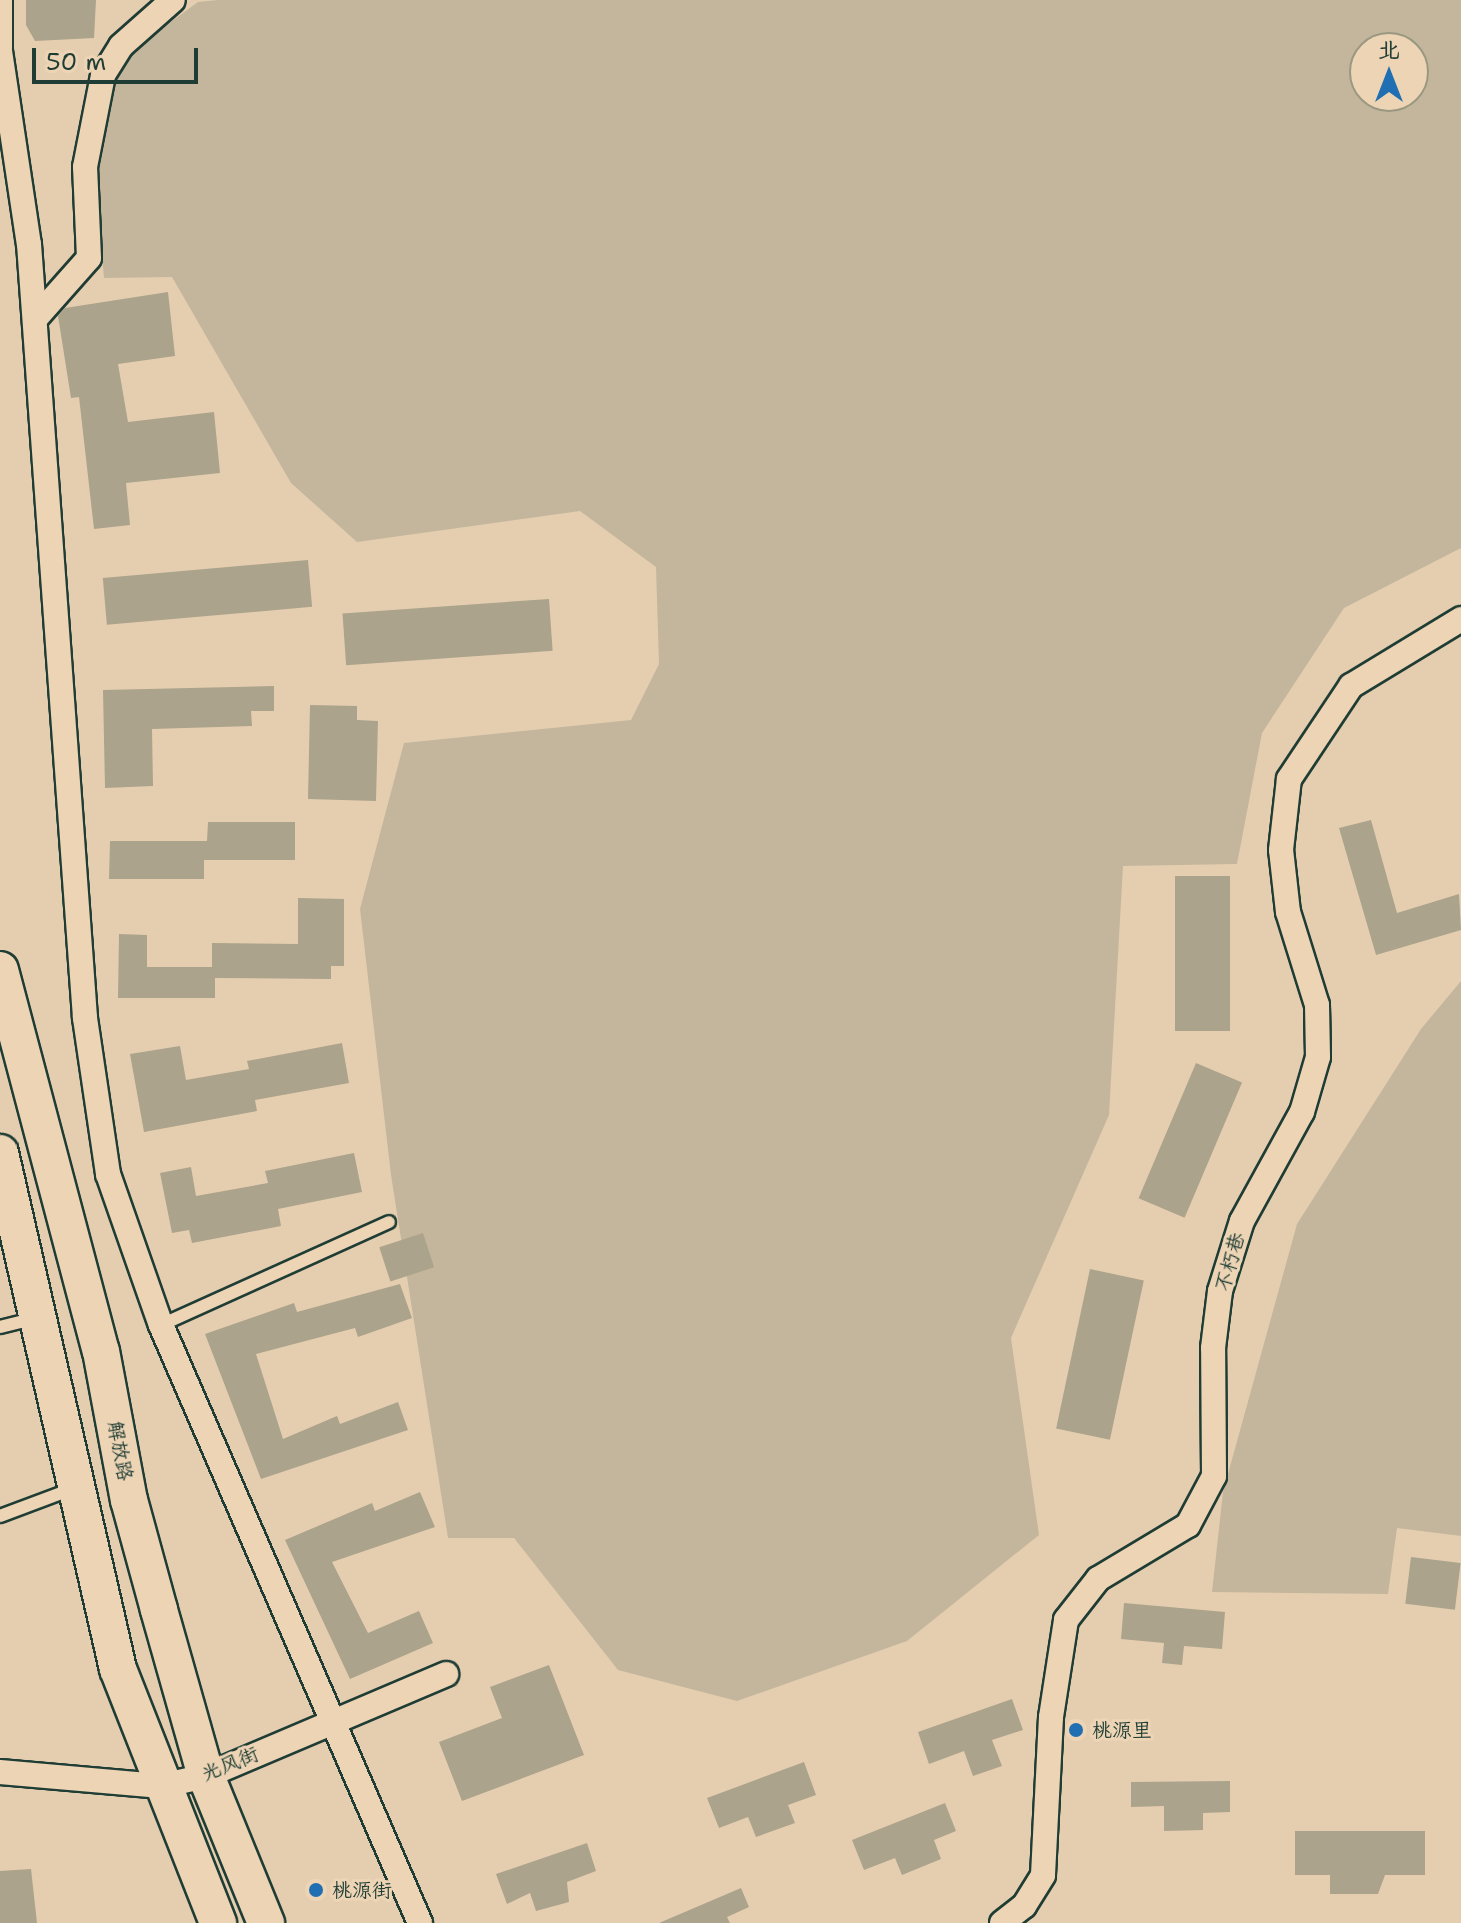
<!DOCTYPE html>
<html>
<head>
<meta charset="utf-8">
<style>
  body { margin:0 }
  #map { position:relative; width:1461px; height:1923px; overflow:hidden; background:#e5ceb0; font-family:"Shantell Sans","LXGW WenKai TC",sans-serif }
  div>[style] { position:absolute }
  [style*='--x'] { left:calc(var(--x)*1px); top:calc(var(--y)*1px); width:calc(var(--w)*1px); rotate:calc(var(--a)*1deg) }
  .green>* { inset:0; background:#c4b69c }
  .building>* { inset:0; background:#aba38b; transform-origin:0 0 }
  .roads { filter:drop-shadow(2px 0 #1f3d34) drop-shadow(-2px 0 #1f3d34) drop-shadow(0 2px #1f3d34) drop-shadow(0 -2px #1f3d34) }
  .lane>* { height:12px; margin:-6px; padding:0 6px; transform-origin:6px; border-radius:6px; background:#edd4b5 }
  .street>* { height:24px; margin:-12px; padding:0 12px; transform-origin:12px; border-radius:12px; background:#edd4b5 }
  .primary>* { height:36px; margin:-18px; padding:0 18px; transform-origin:18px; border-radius:18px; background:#edd4b5 }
  .dots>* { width:22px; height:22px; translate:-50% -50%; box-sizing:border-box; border:4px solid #edd4b5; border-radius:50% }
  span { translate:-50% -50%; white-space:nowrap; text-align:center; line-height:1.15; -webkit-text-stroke:6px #edd4b5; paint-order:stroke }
  .street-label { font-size:20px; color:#1f3d34 }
  .poi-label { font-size:20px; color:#1f3d34 }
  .left { translate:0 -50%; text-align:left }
  .north { position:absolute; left:1349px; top:32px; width:80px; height:80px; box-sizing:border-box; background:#edd4b5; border:2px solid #9b9881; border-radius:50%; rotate:0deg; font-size:22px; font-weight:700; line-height:32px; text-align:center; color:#1f3d34 }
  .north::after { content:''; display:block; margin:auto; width:28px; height:36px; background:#1f6fb2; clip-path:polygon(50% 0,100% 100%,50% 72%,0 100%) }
  .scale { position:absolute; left:32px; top:48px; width:166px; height:36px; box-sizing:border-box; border:4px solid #1f3d34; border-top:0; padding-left:10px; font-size:24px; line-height:28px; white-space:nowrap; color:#1f3d34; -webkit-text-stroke:6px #edd4b5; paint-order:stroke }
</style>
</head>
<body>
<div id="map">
  <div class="green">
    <div style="clip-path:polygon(evenodd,1461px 0,1461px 548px,1344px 608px,1262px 733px,1237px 864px,1123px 866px,1109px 1115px,1011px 1338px,1039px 1535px,907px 1641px,737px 1701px,618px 1670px,514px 1538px,448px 1538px,391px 1175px,360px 909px,404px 743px,631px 720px,659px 664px,656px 567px,580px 511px,357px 542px,291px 483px,172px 277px,104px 278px,96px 185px,115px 63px,198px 2px,218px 0,1461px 0,1365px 48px,1413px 48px,1413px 96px,1365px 96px,1365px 48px)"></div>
    <div style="clip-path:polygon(1461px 981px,1461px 1536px,1397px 1528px,1388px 1594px,1212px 1592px,1223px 1492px,1297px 1224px,1421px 1029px)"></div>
  </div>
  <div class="building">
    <div style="clip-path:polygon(26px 0,96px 0,94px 38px,35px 41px,26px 25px)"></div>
    <div style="clip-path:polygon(168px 292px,175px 356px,118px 364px,128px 422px,214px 412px,220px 473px,126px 483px,130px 525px,94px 529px,79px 397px,71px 398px,58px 316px,65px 308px)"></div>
    <div style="left:308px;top:560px;width:47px;height:206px;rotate:85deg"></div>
    <div style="left:549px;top:599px;width:52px;height:207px;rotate:86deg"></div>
    <div style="clip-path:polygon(274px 686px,274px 711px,251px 711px,252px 726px,152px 729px,153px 786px,105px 788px,103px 690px)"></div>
    <div style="clip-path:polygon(310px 705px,357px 706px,357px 720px,378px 721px,376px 801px,308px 799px)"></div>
    <div style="clip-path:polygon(1371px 820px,1397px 913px,1459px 894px,1461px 930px,1376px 955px,1339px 828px)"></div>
    <div style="clip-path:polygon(208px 822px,295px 822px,295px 860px,204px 860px,204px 879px,109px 879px,110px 841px,207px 841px)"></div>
    <div style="left:1175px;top:876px;width:55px;height:155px"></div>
    <div style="clip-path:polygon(298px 898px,344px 899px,344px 966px,331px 966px,331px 979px,215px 978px,215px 998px,118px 998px,119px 934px,147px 935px,147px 967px,212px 967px,212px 943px,298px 944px)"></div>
    <div style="clip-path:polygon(342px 1043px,349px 1083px,255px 1100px,257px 1111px,144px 1132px,130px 1054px,180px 1046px,186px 1080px,249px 1069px,247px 1061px)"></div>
    <div style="left:1196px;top:1063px;width:50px;height:147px;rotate:23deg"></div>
    <div style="clip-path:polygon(354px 1153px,362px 1192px,278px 1209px,281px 1226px,192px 1243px,189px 1230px,172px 1233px,160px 1173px,191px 1167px,196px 1196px,268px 1183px,265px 1171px)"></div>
    <div style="left:423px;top:1233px;width:36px;height:46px;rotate:72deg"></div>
    <div style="left:1090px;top:1269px;width:55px;height:163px;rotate:12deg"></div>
    <div style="clip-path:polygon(400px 1284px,412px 1318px,358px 1337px,355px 1328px,256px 1354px,283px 1439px,337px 1416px,340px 1424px,398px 1402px,408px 1430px,261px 1479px,205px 1334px,294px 1303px,297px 1312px)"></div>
    <div style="clip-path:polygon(420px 1492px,435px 1527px,332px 1562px,368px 1633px,419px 1611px,433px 1643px,350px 1679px,285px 1540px,372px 1503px,375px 1511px)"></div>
    <div style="left:1411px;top:1557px;width:50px;height:47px;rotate:7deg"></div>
    <div style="clip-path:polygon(1124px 1603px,1225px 1612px,1222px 1649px,1184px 1646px,1182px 1665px,1162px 1663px,1164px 1643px,1121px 1639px)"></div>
    <div style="clip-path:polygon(549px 1665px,584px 1755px,462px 1801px,439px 1742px,502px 1718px,490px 1687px)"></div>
    <div style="clip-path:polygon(1012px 1699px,1023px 1730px,992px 1740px,1002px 1766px,973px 1776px,964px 1751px,929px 1764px,918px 1732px)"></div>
    <div style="clip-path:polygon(804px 1762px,816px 1795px,788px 1805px,795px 1823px,756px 1837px,748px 1817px,719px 1828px,707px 1798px)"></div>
    <div style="clip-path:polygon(1230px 1781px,1230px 1812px,1203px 1813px,1203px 1830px,1164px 1831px,1164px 1806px,1131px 1807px,1131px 1782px)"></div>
    <div style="clip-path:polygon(945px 1803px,956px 1831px,934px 1840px,941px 1859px,902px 1875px,895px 1858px,864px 1870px,852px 1840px)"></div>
    <div style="clip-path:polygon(1295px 1831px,1425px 1831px,1425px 1875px,1385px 1875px,1378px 1894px,1330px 1894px,1330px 1875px,1295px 1875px)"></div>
    <div style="clip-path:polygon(587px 1843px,596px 1871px,567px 1882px,569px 1902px,536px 1911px,530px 1893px,507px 1904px,496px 1874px)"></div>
    <div style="clip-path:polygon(31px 1869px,37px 1923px,0 1923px,0 1871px)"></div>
    <div style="clip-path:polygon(741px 1888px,749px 1907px,727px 1917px,730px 1923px,659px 1923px)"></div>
  </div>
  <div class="roads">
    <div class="lane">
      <div style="--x:161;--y:1325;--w:250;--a:-24.3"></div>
      <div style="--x:0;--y:1327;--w:37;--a:-14"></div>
      <div style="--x:0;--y:1516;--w:77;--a:-20.6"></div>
    </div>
    <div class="street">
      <div style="--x:0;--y:47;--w:47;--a:-90"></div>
      <div style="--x:0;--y:51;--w:195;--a:81.5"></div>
      <div style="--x:29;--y:244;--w:776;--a:85.86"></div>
      <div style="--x:85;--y:1018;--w:158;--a:81.6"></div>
      <div style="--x:108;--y:1174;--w:160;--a:70.7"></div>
      <div style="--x:161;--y:1325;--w:652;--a:66.58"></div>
      <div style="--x:35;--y:319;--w:81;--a:-48.5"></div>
      <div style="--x:89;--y:258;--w:91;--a:-92.5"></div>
      <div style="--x:85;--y:167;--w:94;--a:-78.9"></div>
      <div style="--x:103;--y:75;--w:34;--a:-58"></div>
      <div style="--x:121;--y:46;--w:69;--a:-41.5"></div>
      <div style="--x:0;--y:1772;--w:162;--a:5"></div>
      <div style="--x:161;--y:1786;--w:46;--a:-12.5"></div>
      <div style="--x:206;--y:1776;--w:261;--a:-23"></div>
      <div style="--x:1002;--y:1923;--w:28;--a:-38"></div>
      <div style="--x:1024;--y:1906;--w:36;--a:-58"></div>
      <div style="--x:1043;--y:1875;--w:158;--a:-87.1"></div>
      <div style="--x:1051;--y:1717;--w:98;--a:-81.2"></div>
      <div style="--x:1066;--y:1620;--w:52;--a:-52"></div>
      <div style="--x:1098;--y:1579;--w:105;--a:-31"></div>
      <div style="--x:1188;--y:1525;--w:55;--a:-62"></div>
      <div style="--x:1214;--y:1476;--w:128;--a:-90.4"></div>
      <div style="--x:1213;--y:1348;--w:57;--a:-83"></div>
      <div style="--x:1220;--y:1291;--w:73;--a:-72.6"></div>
      <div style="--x:1242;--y:1221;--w:124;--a:-61.2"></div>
      <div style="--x:1302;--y:1112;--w:57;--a:-73.8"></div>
      <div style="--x:1318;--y:1057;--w:52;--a:-91.1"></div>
      <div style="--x:1317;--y:1005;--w:97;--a:-107.3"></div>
      <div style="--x:1288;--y:912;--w:62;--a:-96.4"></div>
      <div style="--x:1281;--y:850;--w:71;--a:-83.6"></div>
      <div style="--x:1289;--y:779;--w:112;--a:-56.3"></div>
      <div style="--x:1351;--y:686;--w:129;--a:-31.3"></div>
    </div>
    <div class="primary">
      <div style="--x:0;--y:970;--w:394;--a:75.2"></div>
      <div style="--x:101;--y:1351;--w:152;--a:79.4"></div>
      <div style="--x:129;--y:1500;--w:114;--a:74.7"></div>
      <div style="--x:159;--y:1610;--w:173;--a:74.2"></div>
      <div style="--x:206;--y:1776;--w:159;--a:67.8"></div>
      <div style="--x:0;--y:1153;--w:529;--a:77.12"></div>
      <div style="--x:118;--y:1669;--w:273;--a:68.5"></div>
    </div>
  </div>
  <div class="dots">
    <div style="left:1076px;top:1730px;background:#1f6fb2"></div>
    <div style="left:316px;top:1890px;background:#1f6fb2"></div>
  </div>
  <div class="street-label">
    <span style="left:1230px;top:1262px;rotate:-74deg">不朽巷</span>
    <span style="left:120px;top:1451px;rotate:79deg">解放路</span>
    <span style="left:230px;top:1764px;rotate:-22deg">光风街</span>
  </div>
  <div class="poi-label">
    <span class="left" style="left:1092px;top:1730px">桃源里</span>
    <span class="left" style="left:332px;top:1890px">桃源街</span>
  </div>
  <div class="north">北</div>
  <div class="scale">50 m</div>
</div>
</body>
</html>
